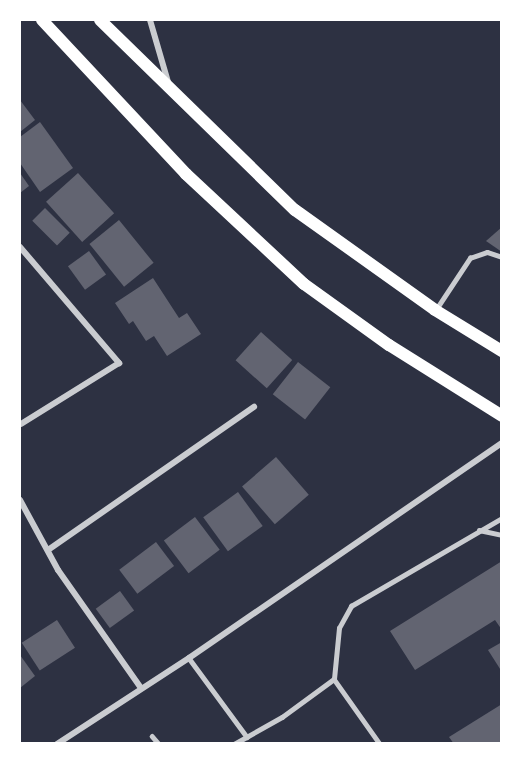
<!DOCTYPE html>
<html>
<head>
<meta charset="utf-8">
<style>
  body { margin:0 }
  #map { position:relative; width:521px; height:763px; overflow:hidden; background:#2d3142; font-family:"Playfair Display",serif }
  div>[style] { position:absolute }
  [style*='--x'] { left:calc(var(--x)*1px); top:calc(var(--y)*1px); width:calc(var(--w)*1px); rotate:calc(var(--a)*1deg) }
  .building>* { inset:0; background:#626471; transform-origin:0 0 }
  .service>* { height:4.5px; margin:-2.25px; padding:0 2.25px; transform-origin:2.25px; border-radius:2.25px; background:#caccd0 }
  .minor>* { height:6px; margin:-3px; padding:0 3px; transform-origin:3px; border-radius:3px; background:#caccd0 }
  .secondary>* { height:12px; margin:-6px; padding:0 6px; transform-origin:6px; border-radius:6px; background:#fff }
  span { translate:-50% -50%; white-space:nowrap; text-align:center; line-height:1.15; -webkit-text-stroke:5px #fff; paint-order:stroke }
  .frame { position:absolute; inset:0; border:21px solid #fff; pointer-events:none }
</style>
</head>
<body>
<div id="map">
  <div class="building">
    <div style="clip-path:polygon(20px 100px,35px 120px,20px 132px)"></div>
    <div style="clip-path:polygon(40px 122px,73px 168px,40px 192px,20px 163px,20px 137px)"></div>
    <div style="clip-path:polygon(20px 173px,29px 186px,20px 193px)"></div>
    <div style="left:78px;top:173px;width:54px;height:43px;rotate:48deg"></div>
    <div style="left:45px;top:208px;width:35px;height:18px;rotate:45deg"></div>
    <div style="left:119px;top:220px;width:55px;height:38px;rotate:51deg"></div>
    <div style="clip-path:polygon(502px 227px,502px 252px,486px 241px)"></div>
    <div style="left:89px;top:251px;width:29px;height:26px;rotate:54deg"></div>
    <div style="clip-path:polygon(153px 278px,179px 318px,187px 313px,201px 334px,167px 356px,154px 336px,146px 341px,133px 321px,129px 324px,115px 303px)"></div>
    <div style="left:261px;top:332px;width:42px;height:38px;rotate:42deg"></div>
    <div style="left:298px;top:362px;width:41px;height:41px;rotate:38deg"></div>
    <div style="left:276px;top:457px;width:50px;height:45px;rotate:49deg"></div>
    <div style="left:238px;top:492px;width:42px;height:43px;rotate:54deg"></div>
    <div style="left:195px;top:517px;width:41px;height:39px;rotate:53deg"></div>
    <div style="left:156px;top:542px;width:30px;height:46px;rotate:53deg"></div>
    <div style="clip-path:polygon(502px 561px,502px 630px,495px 620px,415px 670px,390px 631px)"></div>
    <div style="left:120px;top:591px;width:24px;height:30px;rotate:54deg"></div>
    <div style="left:57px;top:620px;width:33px;height:42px;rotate:57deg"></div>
    <div style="clip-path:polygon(502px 642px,502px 672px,488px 650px)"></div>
    <div style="clip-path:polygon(20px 655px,35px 676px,20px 688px)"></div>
    <div style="clip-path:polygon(502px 704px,502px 744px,454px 744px,449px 737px)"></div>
  </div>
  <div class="service">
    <div style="--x:437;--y:308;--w:60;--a:-56.6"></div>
    <div style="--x:470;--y:258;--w:18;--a:-19"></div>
    <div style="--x:487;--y:252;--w:16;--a:18"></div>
    <div style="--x:479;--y:530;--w:24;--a:12"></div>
    <div style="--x:189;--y:658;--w:98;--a:53.7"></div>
    <div style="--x:334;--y:679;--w:80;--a:54.7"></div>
    <div style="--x:152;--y:736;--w:11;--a:49"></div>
    <div style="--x:234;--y:744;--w:55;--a:-29.4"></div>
    <div style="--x:282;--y:717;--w:64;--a:-36.2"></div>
    <div style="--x:334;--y:679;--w:51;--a:-84.4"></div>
    <div style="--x:339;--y:628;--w:25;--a:-61"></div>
    <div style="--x:351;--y:606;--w:175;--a:-30.2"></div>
  </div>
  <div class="minor">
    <div style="--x:150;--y:20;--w:65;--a:73.8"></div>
    <div style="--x:20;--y:247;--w:153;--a:49.5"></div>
    <div style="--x:119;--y:363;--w:115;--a:148.1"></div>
    <div style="--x:20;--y:500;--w:80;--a:61.5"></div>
    <div style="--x:58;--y:570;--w:144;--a:54.9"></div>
    <div style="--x:48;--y:550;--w:251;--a:-34.8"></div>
    <div style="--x:57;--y:744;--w:158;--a:-33.1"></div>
    <div style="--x:189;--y:658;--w:380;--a:-34.5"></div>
  </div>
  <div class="secondary">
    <div style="--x:42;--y:20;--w:211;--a:46.9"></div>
    <div style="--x:186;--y:174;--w:161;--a:43"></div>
    <div style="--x:304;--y:284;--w:105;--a:35.7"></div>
    <div style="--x:389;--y:345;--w:133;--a:32.1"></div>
    <div style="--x:100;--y:20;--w:272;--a:44.3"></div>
    <div style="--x:295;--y:210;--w:172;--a:35.5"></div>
    <div style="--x:435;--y:310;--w:79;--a:31.5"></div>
  </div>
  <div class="frame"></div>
</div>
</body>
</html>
